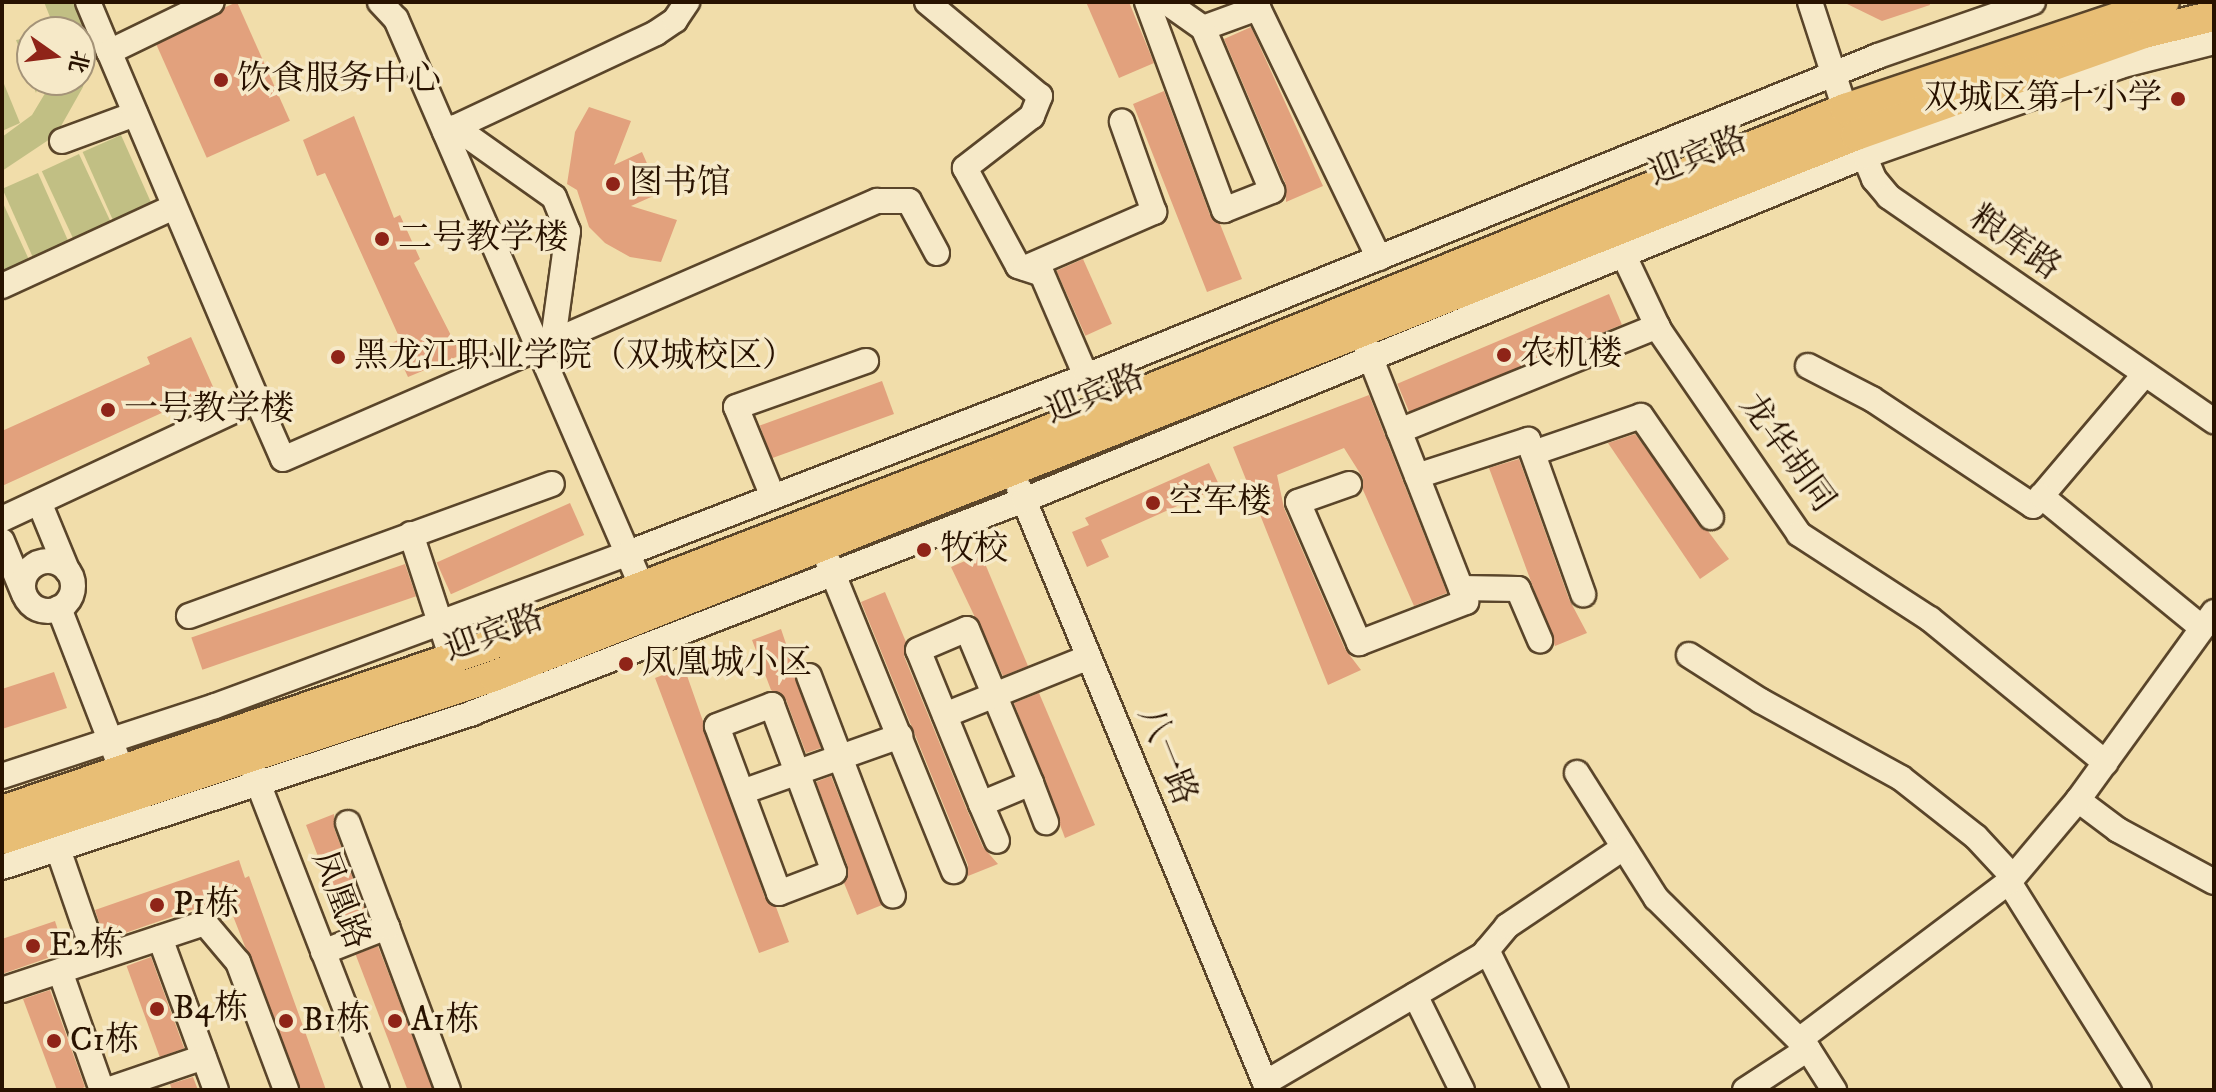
<!DOCTYPE html>
<html>
<head>
<meta charset="utf-8">
<style>
  body { margin:0 }
  #map { position:relative; width:2216px; height:1092px; overflow:hidden; background:#f1ddaa; font-family:"IM FELL DW Pica","Noto Serif SC",serif }
  div>[style] { position:absolute }
  [style*='--x'] { left:calc(var(--x)*1px); top:calc(var(--y)*1px); width:calc(var(--w)*1px); rotate:calc(var(--a)*1deg) }
  .green>* { inset:0; background:#c1bf84; transform-origin:0 0 }
  .building>* { inset:0; background:#e2a17d; transform-origin:0 0 }
  .roads { filter:drop-shadow(2px 0 #5a452a) drop-shadow(-2px 0 #5a452a) drop-shadow(0 2px #5a452a) drop-shadow(0 -2px #5a452a) }
  .minor>* { height:24px; margin:-12px; padding:0 12px; transform-origin:12px; border-radius:12px; background:#f6e9c8 }
  .minor>.ring { margin:-12px; padding:0; box-sizing:content-box; background:none; border:24px solid #f6e9c8; border-radius:50% }
  .major>* { height:30px; margin:-15px; padding:0 15px; transform-origin:15px; border-radius:15px; background:#e8be75 }
  .dots>* { width:22px; height:22px; translate:-50% -50%; box-sizing:border-box; border:4px solid #f6e9c8; border-radius:50% }
  span { translate:-50% -50%; white-space:nowrap; text-align:center; line-height:1.15; -webkit-text-stroke:7px #f6e9c8; paint-order:stroke }
  .poi-label { font-size:34px; color:#281200 }
  .left { translate:0 -50%; text-align:left }
  .right { translate:-100% -50%; text-align:right }
  .street-label { font-size:34px; color:#281200 }
  .frame { position:absolute; inset:0; border:4px solid #281200; pointer-events:none }
  .north { position:absolute; left:16px; top:16px; width:80px; height:80px; box-sizing:border-box; background:#f6e9c8; border:2px solid #a49378; border-radius:50%; rotate:104deg; font-size:22px; font-weight:700; line-height:32px; text-align:center; color:#281200 }
  .north::after { content:''; display:block; margin:auto; width:28px; height:36px; background:#8f2418; clip-path:polygon(50% 0,100% 100%,50% 72%,0 100%) }
</style>
</head>
<body>
<div id="map">
  <div class="green">
    <div style="clip-path:polygon(44px 2px,79px 2px,89px 45px,83px 87px,56px 135px,2px 171px,2px 137px,32px 115px,53px 80px,80px 80px,80px 32px,56px 32px)"></div>
    <div style="clip-path:polygon(32px 37px,32px 80px,40px 80px,36px 93px,16px 40px)"></div>
    <div style="clip-path:polygon(2px 79px,20px 123px,2px 131px)"></div>
    <div style="left:121px;top:135px;width:79px;height:42px;rotate:66deg"></div>
    <div style="left:79px;top:154px;width:79px;height:41px;rotate:65deg"></div>
    <div style="left:38px;top:173px;width:79px;height:39px;rotate:66deg"></div>
    <div style="clip-path:polygon(2px 201px,31px 264px,2px 277px)"></div>
  </div>
  <div class="building">
    <div style="left:237px;top:2px;width:130px;height:91px;rotate:66deg"></div>
    <div style="clip-path:polygon(1086px 2px,1129px 2px,1154px 63px,1119px 78px)"></div>
    <div style="clip-path:polygon(1843px 2px,1929px 2px,1930px 5px,1882px 21px)"></div>
    <div style="clip-path:polygon(1251px 27px,1323px 186px,1286px 202px,1286px 185px,1224px 39px)"></div>
    <div style="clip-path:polygon(1164px 91px,1210px 215px,1220px 224px,1242px 279px,1207px 292px,1133px 104px)"></div>
    <div style="clip-path:polygon(589px 107px,631px 121px,614px 165px,642px 152px,660px 193px,631px 206px,677px 220px,661px 262px,630px 257px,605px 243px,589px 227px,577px 190px,567px 184px,575px 132px)"></div>
    <div style="clip-path:polygon(354px 116px,394px 218px,400px 215px,420px 259px,414px 263px,461px 355px,408px 377px,392px 343px,400px 339px,325px 173px,317px 176px,303px 140px)"></div>
    <div style="left:1083px;top:259px;width:71px;height:29px;rotate:66deg"></div>
    <div style="left:1609px;top:294px;width:33px;height:230px;rotate:67deg"></div>
    <div style="clip-path:polygon(191px 337px,214px 389px,2px 486px,2px 431px,150px 364px,147px 357px)"></div>
    <div style="left:882px;top:381px;width:35px;height:130px;rotate:70deg"></div>
    <div style="clip-path:polygon(1369px 395px,1447px 593px,1414px 606px,1363px 490px,1363px 478px,1344px 448px,1277px 475px,1284px 508px,1345px 649px,1361px 670px,1328px 685px,1233px 447px)"></div>
    <div style="clip-path:polygon(1635px 434px,1729px 559px,1700px 579px,1608px 443px)"></div>
    <div style="clip-path:polygon(1519px 459px,1569px 599px,1587px 633px,1555px 646px,1489px 468px)"></div>
    <div style="clip-path:polygon(1209px 463px,1220px 487px,1101px 540px,1109px 557px,1087px 567px,1072px 532px,1089px 525px,1085px 518px)"></div>
    <div style="left:570px;top:503px;width:35px;height:146px;rotate:66deg"></div>
    <div style="clip-path:polygon(981px 554px,1028px 666px,1003px 676px,951px 567px)"></div>
    <div style="left:405px;top:564px;width:34px;height:226px;rotate:71deg"></div>
    <div style="clip-path:polygon(885px 592px,906px 642px,904px 656px,967px 810px,983px 847px,998px 864px,968px 876px,968px 865px,861px 602px)"></div>
    <div style="clip-path:polygon(781px 629px,821px 748px,806px 753px,786px 700px,771px 690px,752px 640px)"></div>
    <div style="clip-path:polygon(684px 667px,765px 898px,776px 907px,789px 942px,759px 953px,655px 678px)"></div>
    <div style="clip-path:polygon(54px 672px,67px 708px,2px 729px,2px 689px)"></div>
    <div style="clip-path:polygon(1039px 693px,1095px 825px,1065px 838px,1014px 703px)"></div>
    <div style="clip-path:polygon(831px 776px,882px 905px,857px 915px,844px 883px,848px 867px,816px 782px)"></div>
    <div style="clip-path:polygon(334px 814px,334px 828px,368px 918px,345px 927px,306px 825px)"></div>
    <div style="clip-path:polygon(239px 860px,245px 878px,249px 876px,326px 1090px,301px 1090px,226px 898px,105px 940px,95px 910px)"></div>
    <div style="clip-path:polygon(55px 921px,65px 952px,2px 974px,2px 939px)"></div>
    <div style="left:378px;top:946px;width:154px;height:24px;rotate:69deg"></div>
    <div style="left:151px;top:957px;width:97px;height:26px;rotate:70deg"></div>
    <div style="clip-path:polygon(50px 990px,85px 1087px,78px 1090px,57px 1090px,23px 999px)"></div>
    <div style="clip-path:polygon(193px 1077px,198px 1090px,172px 1090px,170px 1084px)"></div>
  </div>
  <div class="roads">
    <div class="minor">
      <div style="--x:88;--y:2;--w:54;--a:67.2"></div>
      <div style="--x:380;--y:2;--w:23;--a:47"></div>
      <div style="--x:396;--y:19;--w:619;--a:66.58"></div>
      <div style="--x:927;--y:2;--w:147;--a:39.8"></div>
      <div style="--x:1040;--y:96;--w:22;--a:112"></div>
      <div style="--x:1032;--y:116;--w:85;--a:142.2"></div>
      <div style="--x:965;--y:168;--w:111;--a:61.6"></div>
      <div style="--x:1018;--y:266;--w:25;--a:18"></div>
      <div style="--x:1042;--y:274;--w:111;--a:66.7"></div>
      <div style="--x:1147;--y:2;--w:222;--a:69.7"></div>
      <div style="--x:1224;--y:210;--w:52;--a:-21.6"></div>
      <div style="--x:1272;--y:191;--w:177;--a:-112.9"></div>
      <div style="--x:1203;--y:28;--w:59;--a:-20"></div>
      <div style="--x:1258;--y:8;--w:278;--a:64.2"></div>
      <div style="--x:1166;--y:2;--w:45;--a:35.1"></div>
      <div style="--x:1810;--y:2;--w:113;--a:71.9"></div>
      <div style="--x:1845;--y:109;--w:76;--a:67.5"></div>
      <div style="--x:1874;--y:179;--w:23;--a:50"></div>
      <div style="--x:1889;--y:197;--w:395;--a:34.6"></div>
      <div style="--x:455;--y:127;--w:121;--a:35.3"></div>
      <div style="--x:554;--y:197;--w:37;--a:68"></div>
      <div style="--x:568;--y:231;--w:111;--a:97.8"></div>
      <div style="--x:445;--y:132;--w:233;--a:-25.1"></div>
      <div style="--x:656;--y:33;--w:23;--a:-34"></div>
      <div style="--x:675;--y:20;--w:22;--a:-56"></div>
      <div style="--x:62;--y:141;--w:78;--a:-20.3"></div>
      <div style="--x:1617;--y:241;--w:98;--a:64.7"></div>
      <div style="--x:1659;--y:330;--w:247;--a:55.5"></div>
      <div style="--x:1799;--y:534;--w:156;--a:33"></div>
      <div style="--x:1930;--y:619;--w:227;--a:39.3"></div>
      <div style="--x:1025;--y:268;--w:141;--a:-23.5"></div>
      <div style="--x:1154;--y:212;--w:96;--a:-109.6"></div>
      <div style="--x:2;--y:286;--w:189;--a:-24.7"></div>
      <div style="--x:1364;--y:341;--w:265;--a:68.6"></div>
      <div style="--x:1461;--y:588;--w:57;--a:1"></div>
      <div style="--x:1518;--y:589;--w:56;--a:66.7"></div>
      <div style="--x:1808;--y:366;--w:72;--a:27.3"></div>
      <div style="--x:1872;--y:399;--w:193;--a:33.6"></div>
      <div style="--x:2033;--y:506;--w:173;--a:-49.7"></div>
      <div style="--x:257;--y:400;--w:64;--a:66.2"></div>
      <div style="--x:283;--y:459;--w:648;--a:-23.48"></div>
      <div style="--x:877;--y:201;--w:32;--a:0"></div>
      <div style="--x:909;--y:201;--w:59;--a:61.7"></div>
      <div style="--x:1399;--y:431;--w:279;--a:-22.1"></div>
      <div style="--x:1533;--y:453;--w:114;--a:-18.9"></div>
      <div style="--x:1641;--y:416;--w:123;--a:55.3"></div>
      <div style="--x:1417;--y:476;--w:117;--a:-18"></div>
      <div style="--x:1528;--y:440;--w:164;--a:70.3"></div>
      <div style="--x:1349;--y:484;--w:54;--a:160.6"></div>
      <div style="--x:1298;--y:502;--w:154;--a:66.6"></div>
      <div style="--x:1359;--y:643;--w:115;--a:-21"></div>
      <div style="--x:1466;--y:602;--w:15;--a:-110"></div>
      <div style="--x:1019;--y:488;--w:651;--a:67.53"></div>
      <div style="--x:2041;--y:496;--w:208;--a:39.3"></div>
      <div style="--x:773;--y:497;--w:97;--a:-112.3"></div>
      <div style="--x:736;--y:407;--w:138;--a:-19.5"></div>
      <div style="--x:39;--y:502;--w:74;--a:67.6"></div>
      <div style="--x:2;--y:519;--w:281;--a:-25"></div>
      <div style="--x:257;--y:400;--w:378;--a:-113"></div>
      <div style="--x:109;--y:52;--w:114;--a:-25.9"></div>
      <div style="--x:411;--y:534;--w:132;--a:71.8"></div>
      <div style="--x:2;--y:541;--w:57;--a:67.5"></div>
      <div style="--x:827;--y:559;--w:337;--a:67.9"></div>
      <div class="ring" style="left:23px;top:561px;width:26px;height:26px"></div>
      <div style="--x:59;--y:608;--w:158;--a:68.8"></div>
      <div style="--x:189;--y:616;--w:386;--a:-20"></div>
      <div style="--x:967;--y:629;--w:167;--a:67.4"></div>
      <div style="--x:1031;--y:783;--w:54;--a:157.2"></div>
      <div style="--x:981;--y:804;--w:166;--a:-112.2"></div>
      <div style="--x:918;--y:650;--w:53;--a:-23.2"></div>
      <div style="--x:1689;--y:655;--w:85;--a:32.6"></div>
      <div style="--x:1761;--y:701;--w:160;--a:28.8"></div>
      <div style="--x:1901;--y:778;--w:95;--a:38.2"></div>
      <div style="--x:1976;--y:837;--w:54;--a:47.2"></div>
      <div style="--x:809;--y:676;--w:235;--a:69.1"></div>
      <div style="--x:772;--y:705;--w:178;--a:69.6"></div>
      <div style="--x:834;--y:872;--w:59;--a:159.1"></div>
      <div style="--x:779;--y:893;--w:178;--a:-110.4"></div>
      <div style="--x:717;--y:726;--w:59;--a:-20.9"></div>
      <div style="--x:945;--y:715;--w:155;--a:-21.9"></div>
      <div style="--x:253;--y:770;--w:343;--a:68.8"></div>
      <div style="--x:1577;--y:773;--w:148;--a:57.7"></div>
      <div style="--x:1656;--y:898;--w:214;--a:44.8"></div>
      <div style="--x:1808;--y:1049;--w:49;--a:57.6"></div>
      <div style="--x:2;--y:776;--w:224;--a:-18.2"></div>
      <div style="--x:215;--y:706;--w:440;--a:-20.3"></div>
      <div style="--x:628;--y:553;--w:491;--a:-21.1"></div>
      <div style="--x:1086;--y:376;--w:854;--a:-22"></div>
      <div style="--x:1878;--y:56;--w:164;--a:-19.2"></div>
      <div style="--x:1031;--y:783;--w:42;--a:69"></div>
      <div style="--x:742;--y:792;--w:168;--a:-19.5"></div>
      <div style="--x:2078;--y:800;--w:50;--a:36.9"></div>
      <div style="--x:2118;--y:830;--w:109;--a:28.4"></div>
      <div style="--x:981;--y:804;--w:40;--a:66.6"></div>
      <div style="--x:58;--y:849;--w:116;--a:70.9"></div>
      <div style="--x:2;--y:867;--w:495;--a:-18.1"></div>
      <div style="--x:472;--y:713;--w:592;--a:-21.1"></div>
      <div style="--x:1024;--y:500;--w:909;--a:-22.25"></div>
      <div style="--x:1865;--y:156;--w:270;--a:-19.4"></div>
      <div style="--x:2120;--y:66;--w:97;--a:-14.3"></div>
      <div style="--x:2009;--y:882;--w:245;--a:58"></div>
      <div style="--x:387;--y:927;--w:174;--a:69.5"></div>
      <div style="--x:160;--y:938;--w:162;--a:69.8"></div>
      <div style="--x:1487;--y:950;--w:156;--a:63.8"></div>
      <div style="--x:323;--y:952;--w:69;--a:-21.3"></div>
      <div style="--x:387;--y:927;--w:111;--a:-110.6"></div>
      <div style="--x:60;--y:971;--w:126;--a:70.6"></div>
      <div style="--x:2;--y:990;--w:214;--a:-18.3"></div>
      <div style="--x:205;--y:923;--w:51;--a:49.8"></div>
      <div style="--x:238;--y:962;--w:137;--a:69.4"></div>
      <div style="--x:1415;--y:995;--w:106;--a:63.7"></div>
      <div style="--x:1799;--y:1040;--w:263;--a:-37"></div>
      <div style="--x:2009;--y:882;--w:107;--a:-49.9"></div>
      <div style="--x:2078;--y:800;--w:232;--a:-54.1"></div>
      <div style="--x:1265;--y:1083;--w:253;--a:-30.4"></div>
      <div style="--x:1483;--y:955;--w:38;--a:-50"></div>
      <div style="--x:1507;--y:926;--w:140;--a:-33.9"></div>
      <div style="--x:107;--y:1090;--w:102;--a:-18.8"></div>
      <div style="--x:1745;--y:1090;--w:75;--a:-33.1"></div>
    </div>
    <div class="major">
      <div style="--x:2;--y:811;--w:510;--a:-18.75"></div>
      <div style="--x:485;--y:647;--w:554;--a:-20.96"></div>
      <div style="--x:1002;--y:449;--w:909;--a:-21.97"></div>
      <div style="--x:1845;--y:109;--w:336;--a:-18.5"></div>
      <div style="--x:2;--y:839;--w:518;--a:-18.33"></div>
      <div style="--x:494;--y:676;--w:1466;--a:-21.66"></div>
      <div style="--x:1856;--y:135;--w:306;--a:-19.5"></div>
      <div style="--x:2144;--y:33;--w:72;--a:-13.7"></div>
    </div>
  </div>
  <div class="dots">
    <div style="left:221px;top:80px;background:#8f2418"></div>
    <div style="left:2178px;top:99px;background:#8f2418"></div>
    <div style="left:613px;top:184px;background:#8f2418"></div>
    <div style="left:382px;top:239px;background:#8f2418"></div>
    <div style="left:1504px;top:355px;background:#8f2418"></div>
    <div style="left:338px;top:357px;background:#8f2418"></div>
    <div style="left:108px;top:410px;background:#8f2418"></div>
    <div style="left:1153px;top:503px;background:#8f2418"></div>
    <div style="left:924px;top:550px;background:#8f2418"></div>
    <div style="left:626px;top:664px;background:#8f2418"></div>
    <div style="left:157px;top:905px;background:#8f2418"></div>
    <div style="left:33px;top:946px;background:#8f2418"></div>
    <div style="left:157px;top:1009px;background:#8f2418"></div>
    <div style="left:286px;top:1021px;background:#8f2418"></div>
    <div style="left:395px;top:1021px;background:#8f2418"></div>
    <div style="left:54px;top:1041px;background:#8f2418"></div>
  </div>
  <div class="poi-label">
    <span class="left" style="left:237px;top:80px">饮食服务中心</span>
    <span class="right" style="left:2162px;top:99px">双城区第十小学</span>
    <span class="left" style="left:629px;top:184px">图书馆</span>
    <span class="left" style="left:398px;top:239px">二号教学楼</span>
    <span class="left" style="left:1520px;top:355px">农机楼</span>
    <span class="left" style="left:354px;top:357px">黑龙江职业学院（双城校区）</span>
    <span class="left" style="left:124px;top:410px">一号教学楼</span>
    <span class="left" style="left:1169px;top:503px">空军楼</span>
    <span class="left" style="left:940px;top:550px">牧校</span>
    <span class="left" style="left:642px;top:664px">凤凰城小区</span>
    <span class="left" style="left:173px;top:905px">P1栋</span>
    <span class="left" style="left:49px;top:946px">E2栋</span>
    <span class="left" style="left:173px;top:1009px">B4栋</span>
    <span class="left" style="left:302px;top:1021px">B1栋</span>
    <span class="left" style="left:411px;top:1021px">A1栋</span>
    <span class="left" style="left:70px;top:1041px">C1栋</span>
  </div>
  <div class="street-label">
    <span style="left:1698px;top:157px;rotate:-22deg">迎宾路</span>
    <span style="left:2015px;top:243px;rotate:35deg">粮库路</span>
    <span style="left:1095px;top:395px;rotate:-22deg">迎宾路</span>
    <span style="left:1787px;top:453px;rotate:54deg">龙华胡同</span>
    <span style="left:494px;top:634px;rotate:-20deg">迎宾路</span>
    <span style="left:1167px;top:756px;rotate:68deg">八一路</span>
    <span style="left:340px;top:900px;rotate:69deg">凤凰路</span>
  </div>
  <div class="frame"></div>
  <div class="north">北</div>
</div>
</body>
</html>
